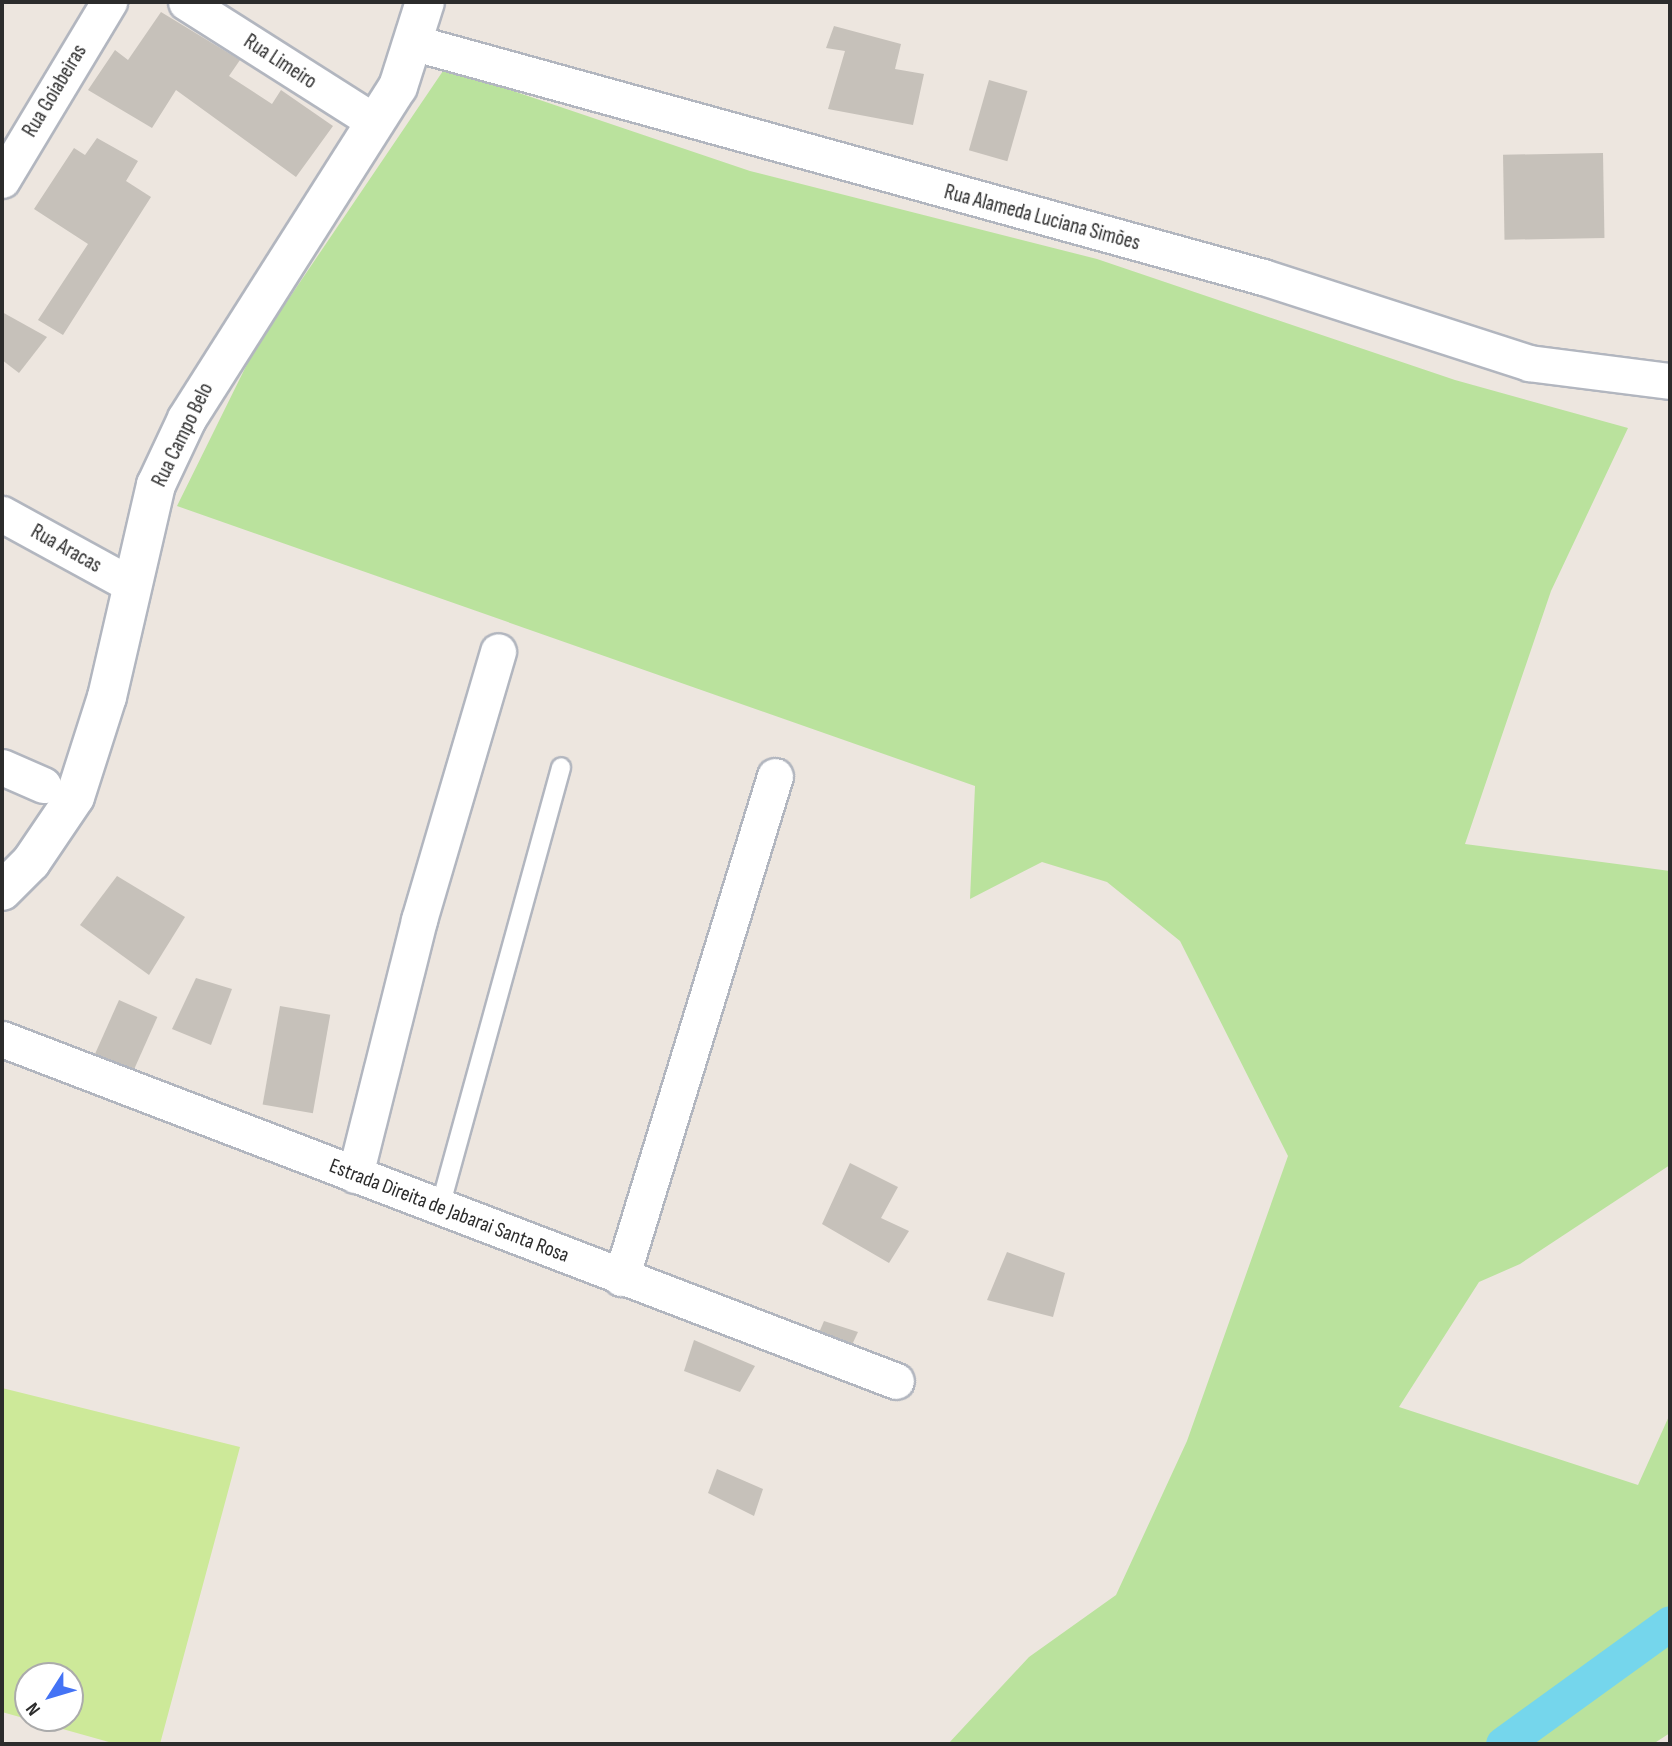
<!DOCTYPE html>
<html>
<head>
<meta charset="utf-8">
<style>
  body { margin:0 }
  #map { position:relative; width:1672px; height:1746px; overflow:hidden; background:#ede6df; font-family:"Sofia Sans Condensed",sans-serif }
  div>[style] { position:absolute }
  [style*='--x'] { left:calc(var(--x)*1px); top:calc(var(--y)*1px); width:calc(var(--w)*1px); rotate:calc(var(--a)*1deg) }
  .green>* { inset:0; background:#bae29d }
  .pitch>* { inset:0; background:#cde999 }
  .canal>* { height:35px; margin:-17.5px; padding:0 17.5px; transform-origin:17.5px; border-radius:17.5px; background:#75d6ec }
  .building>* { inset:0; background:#c6c1ba; transform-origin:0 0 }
  .roads { filter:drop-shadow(2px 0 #b2b6bf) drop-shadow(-2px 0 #b2b6bf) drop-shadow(0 2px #b2b6bf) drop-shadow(0 -2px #b2b6bf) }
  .service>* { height:18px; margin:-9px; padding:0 9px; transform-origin:9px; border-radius:9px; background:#fff }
  .minor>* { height:35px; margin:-17.5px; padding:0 17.5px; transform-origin:17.5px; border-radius:17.5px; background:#fff }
  .tertiary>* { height:38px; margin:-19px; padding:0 19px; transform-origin:19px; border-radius:19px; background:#fff }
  span { translate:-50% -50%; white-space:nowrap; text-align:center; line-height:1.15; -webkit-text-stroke:7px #fff; paint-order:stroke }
  .street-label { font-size:21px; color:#2c2c2c }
  .frame { position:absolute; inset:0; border:4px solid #2c2c2c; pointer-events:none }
  .north { position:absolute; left:14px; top:1662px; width:70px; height:70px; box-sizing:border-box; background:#fff; border:2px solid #ababab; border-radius:50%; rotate:233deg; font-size:19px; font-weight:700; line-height:28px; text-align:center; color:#2c2c2c }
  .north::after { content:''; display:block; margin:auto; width:24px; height:32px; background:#4473f5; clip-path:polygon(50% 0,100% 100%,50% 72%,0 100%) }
</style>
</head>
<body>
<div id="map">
  <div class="green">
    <div style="clip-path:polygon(445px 68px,750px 171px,1097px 259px,1455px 380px,1628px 428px,1551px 591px,1465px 844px,1670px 871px,1670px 1165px,1520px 1264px,1479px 1282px,1399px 1407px,1638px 1485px,1670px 1414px,1670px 1733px,1653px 1744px,948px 1744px,1029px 1657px,1116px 1595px,1187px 1441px,1288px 1156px,1180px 941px,1107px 882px,1042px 862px,970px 899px,975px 786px,177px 506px,254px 350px)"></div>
  </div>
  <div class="pitch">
    <div style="clip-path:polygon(evenodd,2px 1388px,240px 1447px,160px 1744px,116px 1744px,2px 1712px,2px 1388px,28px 1676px,70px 1676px,70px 1718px,28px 1718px,28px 1676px)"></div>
  </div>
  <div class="canal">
    <div style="--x:1503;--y:1744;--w:206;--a:-35.9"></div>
  </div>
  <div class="building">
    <div style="clip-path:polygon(161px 12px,240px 60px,229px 76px,272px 104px,281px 90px,333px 126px,296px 177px,176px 90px,152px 128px,88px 90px,115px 50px,128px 60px)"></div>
    <div style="clip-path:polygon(834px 26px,901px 44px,895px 69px,924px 74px,913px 125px,828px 109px,845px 51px,826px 48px)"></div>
    <div style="left:989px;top:80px;width:40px;height:73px;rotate:16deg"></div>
    <div style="clip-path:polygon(97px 138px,138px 161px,126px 181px,151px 197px,63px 335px,38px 320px,88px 244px,34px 209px,74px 148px,85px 155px)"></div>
    <div style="left:1603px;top:153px;width:85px;height:100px;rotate:89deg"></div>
    <div style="clip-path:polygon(2px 312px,47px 337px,19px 373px,2px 360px)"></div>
    <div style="clip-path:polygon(117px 876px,185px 917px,149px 975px,80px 925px)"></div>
    <div style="clip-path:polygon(196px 978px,232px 989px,211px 1045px,172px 1029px)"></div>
    <div style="left:119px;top:1000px;width:42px;height:64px;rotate:24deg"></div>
    <div style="left:280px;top:1006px;width:51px;height:100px;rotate:10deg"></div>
    <div style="clip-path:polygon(850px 1163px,898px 1187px,881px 1218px,909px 1231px,889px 1263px,822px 1224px)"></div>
    <div style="clip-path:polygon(1007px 1252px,1065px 1273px,1053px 1317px,987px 1300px)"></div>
    <div style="clip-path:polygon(824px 1321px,858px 1332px,850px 1349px,818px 1335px)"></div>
    <div style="clip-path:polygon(694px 1340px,755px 1366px,740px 1392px,684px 1371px)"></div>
    <div style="clip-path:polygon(717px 1469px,763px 1489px,754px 1516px,708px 1493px)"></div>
  </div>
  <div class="roads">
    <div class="service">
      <div style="--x:440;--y:1207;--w:456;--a:-74.6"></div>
    </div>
    <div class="minor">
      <div style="--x:186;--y:2;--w:224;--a:32.4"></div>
      <div style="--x:415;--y:43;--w:880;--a:15.43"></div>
      <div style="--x:1263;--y:277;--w:280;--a:17.9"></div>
      <div style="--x:1529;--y:363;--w:142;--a:7.3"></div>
      <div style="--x:2;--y:180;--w:208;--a:-59"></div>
      <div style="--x:2;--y:514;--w:146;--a:28.7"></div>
      <div style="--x:2;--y:767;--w:45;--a:23.7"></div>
      <div style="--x:2;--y:1039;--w:957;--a:20.93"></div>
      <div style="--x:355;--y:1175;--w:263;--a:-75.9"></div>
      <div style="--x:419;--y:920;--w:280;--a:-73.6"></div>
      <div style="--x:621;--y:1278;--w:525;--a:-72.95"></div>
    </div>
    <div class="tertiary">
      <div style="--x:2;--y:891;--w:41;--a:-45"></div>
      <div style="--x:31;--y:862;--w:78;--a:-55.9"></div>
      <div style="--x:75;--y:797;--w:105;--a:-72.3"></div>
      <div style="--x:107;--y:697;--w:218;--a:-77"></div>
      <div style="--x:156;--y:485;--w:73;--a:-64.8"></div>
      <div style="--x:187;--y:419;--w:393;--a:-57.6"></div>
      <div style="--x:398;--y:87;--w:89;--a:-72.4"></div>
    </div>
  </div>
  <div class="street-label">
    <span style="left:280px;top:62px;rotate:33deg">Rua Limeiro</span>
    <span style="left:55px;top:91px;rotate:-59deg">Rua Goiabeiras</span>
    <span style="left:1042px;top:218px;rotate:15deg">Rua Alameda Luciana Simões</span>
    <span style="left:183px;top:435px;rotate:-64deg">Rua Campo Belo</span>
    <span style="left:66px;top:549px;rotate:29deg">Rua Aracas</span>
    <span style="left:449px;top:1211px;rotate:21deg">Estrada Direita de Jabarai Santa Rosa</span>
  </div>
  <div class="frame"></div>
  <div class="north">N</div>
</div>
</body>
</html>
